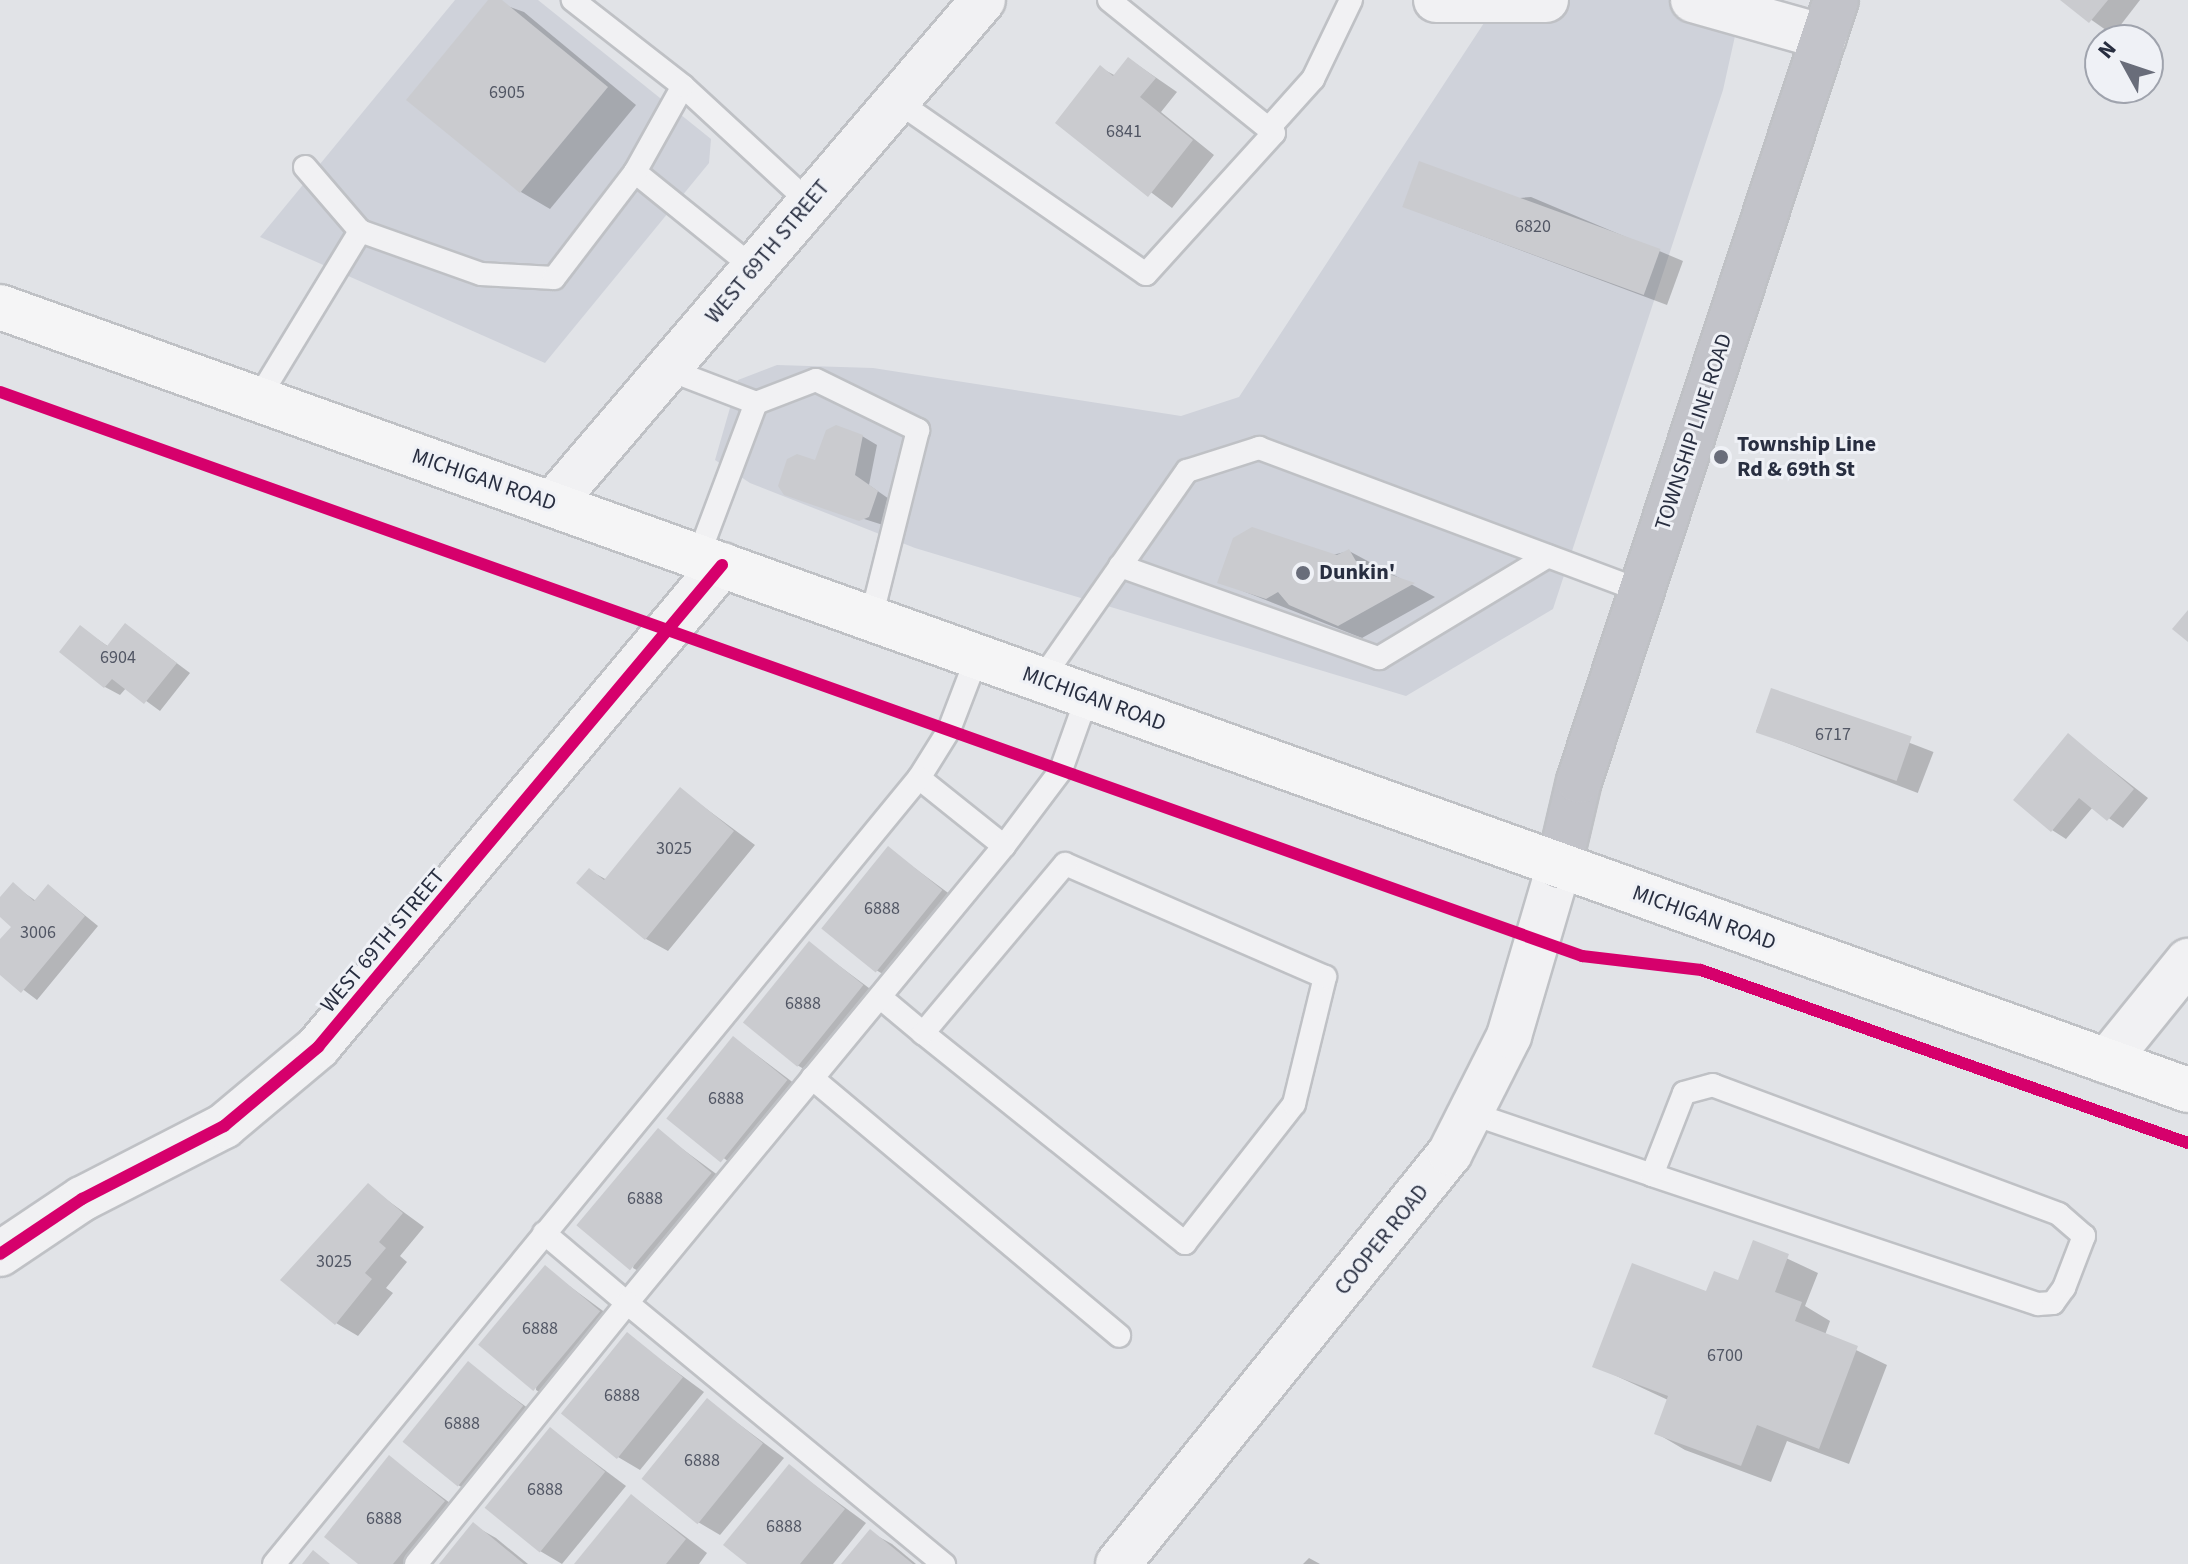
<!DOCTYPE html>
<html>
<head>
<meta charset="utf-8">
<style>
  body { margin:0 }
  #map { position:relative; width:2188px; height:1564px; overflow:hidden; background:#e1e3e7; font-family:"Source Sans 3",sans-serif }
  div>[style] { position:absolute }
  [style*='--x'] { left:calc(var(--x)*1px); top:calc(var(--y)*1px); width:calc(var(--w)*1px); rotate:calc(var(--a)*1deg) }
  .built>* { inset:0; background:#cfd2da }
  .shadow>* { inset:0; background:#0003; transform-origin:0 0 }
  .building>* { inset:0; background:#cacbcf; transform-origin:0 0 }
  .roads { filter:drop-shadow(2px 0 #bfc1c5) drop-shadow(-2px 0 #bfc1c5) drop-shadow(0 2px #bfc1c5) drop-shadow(0 -2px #bfc1c5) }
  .lane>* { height:22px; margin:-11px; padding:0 11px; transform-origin:11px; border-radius:11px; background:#f1f1f3 }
  .street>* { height:44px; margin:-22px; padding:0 22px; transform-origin:22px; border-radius:22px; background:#f1f1f3 }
  .secondary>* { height:44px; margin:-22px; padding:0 22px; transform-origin:22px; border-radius:22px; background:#c2c3c9 }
  .primary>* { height:44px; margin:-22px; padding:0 22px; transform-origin:22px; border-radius:22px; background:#f5f5f6 }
  .cycleway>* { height:12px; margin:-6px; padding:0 6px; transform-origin:6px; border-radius:6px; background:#d6006c }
  .dots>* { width:22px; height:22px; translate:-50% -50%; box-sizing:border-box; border:4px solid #eff1f6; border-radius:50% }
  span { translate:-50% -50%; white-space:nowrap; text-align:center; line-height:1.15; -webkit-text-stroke:6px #eff1f6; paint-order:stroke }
  .number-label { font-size:18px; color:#515664 }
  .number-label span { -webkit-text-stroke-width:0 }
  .street-label { font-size:22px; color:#282e40 }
  .poi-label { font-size:22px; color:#282e40; font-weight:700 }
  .left { translate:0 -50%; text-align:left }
  .north { position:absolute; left:2084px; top:24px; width:80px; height:80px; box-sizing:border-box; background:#eff1f6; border:2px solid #9fa3ad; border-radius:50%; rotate:310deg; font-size:22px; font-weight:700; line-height:32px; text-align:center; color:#282e40 }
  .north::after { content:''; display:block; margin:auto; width:28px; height:36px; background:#696d7a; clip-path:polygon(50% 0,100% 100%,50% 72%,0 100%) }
</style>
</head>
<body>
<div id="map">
  <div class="built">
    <div style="clip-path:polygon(455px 0,538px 0,711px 139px,709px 163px,545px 363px,260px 237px)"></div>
    <div style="clip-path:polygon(1499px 0,1743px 0,1723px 90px,1553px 609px,1406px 696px,915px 548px,750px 483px,715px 460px,738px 380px,777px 365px,873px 368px,1181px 416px,1239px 397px)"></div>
  </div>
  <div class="shadow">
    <div style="clip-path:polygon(490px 0,524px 12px,636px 105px,550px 209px,521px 192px)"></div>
    <div style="clip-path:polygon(2063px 0,2140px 0,2113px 35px)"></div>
    <div style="clip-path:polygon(1129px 59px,1177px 92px,1161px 112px,1214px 155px,1172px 208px,1057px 122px,1101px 68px,1116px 76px)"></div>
    <div style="clip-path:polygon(1531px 197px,1683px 261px,1667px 305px,1405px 207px)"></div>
    <div style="clip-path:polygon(862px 436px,877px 445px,869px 485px,892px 501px,883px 525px,786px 494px,816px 463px)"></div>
    <div style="clip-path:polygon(1349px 551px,1435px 597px,1362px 638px,1220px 582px)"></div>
    <div style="clip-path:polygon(126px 625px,190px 673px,160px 711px,127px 687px,120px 695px,105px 687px,62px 652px,81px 628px,109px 647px)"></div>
    <div style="left:1772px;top:690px;width:173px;height:44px;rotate:21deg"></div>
    <div style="clip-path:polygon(2069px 736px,2148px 798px,2123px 828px,2093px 807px,2066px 839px,2052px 830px)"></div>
    <div style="clip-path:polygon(681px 790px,755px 845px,668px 951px,646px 939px,589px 870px,607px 880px)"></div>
    <div style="clip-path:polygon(889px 849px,963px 904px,898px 983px,876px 970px)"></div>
    <div style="clip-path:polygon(13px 885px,36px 901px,49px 886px,98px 926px,37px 1000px,0 972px,0 942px,13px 926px,0 915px,0 900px)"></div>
    <div style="clip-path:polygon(810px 944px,885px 1000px,819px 1078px,797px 1065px)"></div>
    <div style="left:734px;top:1038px;width:93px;height:102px;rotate:37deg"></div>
    <div style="clip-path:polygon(658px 1131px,734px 1187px,656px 1281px,633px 1268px)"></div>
    <div style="clip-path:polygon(368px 1186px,424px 1227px,400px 1256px,407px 1262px,386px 1288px,393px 1293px,358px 1336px,336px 1323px)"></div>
    <div style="clip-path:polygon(1754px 1243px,1818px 1273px,1805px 1306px,1830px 1321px,1825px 1335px,1887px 1365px,1849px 1464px,1787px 1441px,1771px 1482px,1685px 1450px,1656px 1433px,1668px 1400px,1595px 1366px,1707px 1293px,1739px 1282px)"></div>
    <div style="clip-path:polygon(545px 1268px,622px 1325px,558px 1403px,536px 1390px)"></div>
    <div style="clip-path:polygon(627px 1335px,704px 1392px,640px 1470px,618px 1457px)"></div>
    <div style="clip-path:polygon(468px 1364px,544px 1420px,480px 1498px,458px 1485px)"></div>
    <div style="clip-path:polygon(708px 1401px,784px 1458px,720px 1535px,698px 1522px)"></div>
    <div style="clip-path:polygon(550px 1429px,626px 1486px,562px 1564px,540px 1551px)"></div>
    <div style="clip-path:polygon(390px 1458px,466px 1515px,426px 1564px,361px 1564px)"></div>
    <div style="clip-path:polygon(790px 1467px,866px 1523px,833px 1564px,750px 1564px)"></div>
    <div style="clip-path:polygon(632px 1496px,707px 1553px,699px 1564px,577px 1564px)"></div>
    <div style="clip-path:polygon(473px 1525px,496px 1538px,528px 1564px,442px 1564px)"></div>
    <div style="clip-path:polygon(870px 1532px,892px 1544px,916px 1564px,844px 1564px)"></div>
    <div style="clip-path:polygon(1309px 1558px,1320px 1564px,1303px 1564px)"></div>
  </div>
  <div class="building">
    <div style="clip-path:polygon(488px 0,502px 0,608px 87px,520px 193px,406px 100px)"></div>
    <div style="clip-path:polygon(2060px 0,2108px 0,2089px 23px)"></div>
    <div style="clip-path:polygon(1128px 57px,1156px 78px,1140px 97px,1193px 140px,1148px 197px,1055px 123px,1100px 65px,1113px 76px)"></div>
    <div style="left:1419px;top:161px;width:257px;height:49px;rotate:20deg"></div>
    <div style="clip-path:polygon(836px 425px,863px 435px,855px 475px,878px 491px,869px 517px,859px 521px,784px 495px,778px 486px,787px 459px,797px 454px,815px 460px,826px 430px)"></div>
    <div style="clip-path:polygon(1252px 527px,1337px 555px,1349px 549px,1357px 563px,1415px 583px,1338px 626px,1289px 605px,1278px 592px,1266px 599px,1217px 583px,1233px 538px)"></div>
    <div style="clip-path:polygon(2188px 610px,2188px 642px,2172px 629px)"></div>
    <div style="clip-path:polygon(125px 623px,177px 663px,144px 704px,112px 679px,104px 688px,59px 652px,80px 625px,107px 646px)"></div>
    <div style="left:1771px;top:688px;width:149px;height:47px;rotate:19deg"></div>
    <div style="clip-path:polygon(2068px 733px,2134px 789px,2107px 821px,2079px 798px,2051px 832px,2013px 800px)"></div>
    <div style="clip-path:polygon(680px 787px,734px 831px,645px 940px,576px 883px,589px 868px,604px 880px)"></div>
    <div style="left:888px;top:846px;width:70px;height:106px;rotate:39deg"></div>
    <div style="clip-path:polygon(13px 882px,34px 901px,48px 884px,85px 916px,21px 993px,0 975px,0 939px,11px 927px,0 917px,0 897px)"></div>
    <div style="left:809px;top:941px;width:70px;height:105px;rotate:39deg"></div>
    <div style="left:733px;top:1036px;width:70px;height:106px;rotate:39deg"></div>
    <div style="left:658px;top:1128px;width:70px;height:127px;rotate:40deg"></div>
    <div style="clip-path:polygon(368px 1183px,403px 1213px,379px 1242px,386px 1248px,365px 1273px,372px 1279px,335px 1325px,280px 1280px)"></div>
    <div style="clip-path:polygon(1753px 1240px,1789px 1254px,1775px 1292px,1802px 1302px,1795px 1321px,1858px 1346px,1819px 1449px,1757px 1425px,1741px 1466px,1654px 1434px,1668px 1396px,1592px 1367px,1632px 1263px,1706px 1291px,1714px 1271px,1738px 1280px)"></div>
    <div style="left:545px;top:1265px;width:72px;height:104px;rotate:40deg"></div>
    <div style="left:627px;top:1332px;width:72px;height:105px;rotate:39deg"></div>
    <div style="left:468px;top:1361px;width:71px;height:104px;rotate:39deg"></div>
    <div style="left:707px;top:1398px;width:72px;height:104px;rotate:39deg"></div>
    <div style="left:550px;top:1427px;width:71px;height:104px;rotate:39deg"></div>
    <div style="clip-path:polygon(389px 1455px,445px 1501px,393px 1564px,358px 1564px,324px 1537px)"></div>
    <div style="clip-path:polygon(789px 1464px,845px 1509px,800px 1564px,747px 1564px,723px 1545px)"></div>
    <div style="clip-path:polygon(631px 1494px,686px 1539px,666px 1564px,574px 1564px)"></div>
    <div style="clip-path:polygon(473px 1522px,524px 1564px,439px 1564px)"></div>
    <div style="clip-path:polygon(870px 1529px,913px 1564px,841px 1564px)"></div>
    <div style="clip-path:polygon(313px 1550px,330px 1564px,302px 1564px)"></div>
  </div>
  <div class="roads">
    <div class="lane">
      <div style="--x:683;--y:86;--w:173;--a:42.7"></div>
      <div style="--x:897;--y:101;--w:303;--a:34.8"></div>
      <div style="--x:1146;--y:274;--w:190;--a:-47.8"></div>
      <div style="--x:1274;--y:133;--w:212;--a:-141.1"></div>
      <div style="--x:1269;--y:128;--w:66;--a:-48.1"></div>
      <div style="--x:1313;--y:79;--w:88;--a:-64.3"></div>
      <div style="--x:305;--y:167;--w:84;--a:49.3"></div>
      <div style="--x:635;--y:172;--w:153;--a:38.9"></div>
      <div style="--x:667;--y:369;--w:95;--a:20.9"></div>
      <div style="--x:258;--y:399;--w:197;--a:-58.7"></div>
      <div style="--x:360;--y:231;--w:128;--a:19.6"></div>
      <div style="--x:481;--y:274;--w:73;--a:3.1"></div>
      <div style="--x:554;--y:278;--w:133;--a:-52.6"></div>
      <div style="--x:635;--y:172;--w:98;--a:-60.8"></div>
      <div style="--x:683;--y:86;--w:140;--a:-142"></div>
      <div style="--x:698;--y:557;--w:165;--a:-69.4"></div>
      <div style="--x:756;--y:403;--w:64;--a:-21"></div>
      <div style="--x:816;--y:380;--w:114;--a:26.1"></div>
      <div style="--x:918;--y:430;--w:195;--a:104"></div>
      <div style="--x:1120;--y:566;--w:275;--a:19.6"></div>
      <div style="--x:1379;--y:658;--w:197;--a:-31.1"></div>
      <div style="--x:977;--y:657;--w:78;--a:111"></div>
      <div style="--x:949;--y:730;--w:57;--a:122"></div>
      <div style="--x:919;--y:778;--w:109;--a:38.7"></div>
      <div style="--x:1004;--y:846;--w:95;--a:-53.1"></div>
      <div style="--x:1061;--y:770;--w:77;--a:-70.4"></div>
      <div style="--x:1041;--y:680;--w:255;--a:-55.1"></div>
      <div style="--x:1187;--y:471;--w:76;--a:-17.7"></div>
      <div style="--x:1259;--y:448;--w:408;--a:20.5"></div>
      <div style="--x:880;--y:997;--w:56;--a:39.9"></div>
      <div style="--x:923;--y:1033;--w:336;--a:38.7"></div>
      <div style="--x:1185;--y:1243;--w:177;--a:-51.9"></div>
      <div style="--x:1294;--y:1104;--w:131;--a:-76.3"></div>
      <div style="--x:1325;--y:977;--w:283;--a:-156.5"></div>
      <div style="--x:1065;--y:864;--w:221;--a:130"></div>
      <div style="--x:812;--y:1078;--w:401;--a:40"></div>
      <div style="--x:1473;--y:1114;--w:189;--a:18.8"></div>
      <div style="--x:1652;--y:1175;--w:407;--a:18.5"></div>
      <div style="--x:2038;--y:1304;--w:15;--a:-4"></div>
      <div style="--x:2053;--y:1303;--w:19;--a:-54"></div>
      <div style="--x:2064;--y:1288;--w:56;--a:-69"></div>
      <div style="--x:2084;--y:1236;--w:33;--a:-139"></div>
      <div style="--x:2059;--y:1214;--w:369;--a:-159.6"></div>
      <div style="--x:1713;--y:1085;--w:30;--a:165"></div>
      <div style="--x:1684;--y:1093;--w:88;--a:111.3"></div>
      <div style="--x:544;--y:1233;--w:109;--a:40.1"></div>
      <div style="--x:627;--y:1303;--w:592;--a:-50.48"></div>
      <div style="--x:274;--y:1564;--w:1017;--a:-50.63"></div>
      <div style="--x:416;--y:1564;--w:336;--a:-51"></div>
      <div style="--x:627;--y:1303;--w:411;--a:39.5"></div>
    </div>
    <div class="street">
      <div style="--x:1436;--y:0;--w:110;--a:0"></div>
      <div style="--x:1693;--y:0;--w:136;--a:15.8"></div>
      <div style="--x:552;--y:504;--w:663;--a:-49.46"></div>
      <div style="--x:2107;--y:1061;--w:129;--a:-51"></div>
      <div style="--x:0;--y:1254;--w:99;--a:-33.9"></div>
      <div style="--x:82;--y:1199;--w:160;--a:-27.2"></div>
      <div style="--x:224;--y:1126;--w:123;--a:-40"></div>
      <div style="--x:318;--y:1047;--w:629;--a:-50.03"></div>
      <div style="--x:1118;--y:1564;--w:528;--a:-51.07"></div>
      <div style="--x:1450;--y:1153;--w:131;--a:-63.2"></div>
      <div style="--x:1509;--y:1036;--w:177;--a:-73.6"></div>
    </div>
    <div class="secondary">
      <div style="--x:1559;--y:866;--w:87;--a:-76.8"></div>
      <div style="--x:1579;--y:781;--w:822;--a:-71.79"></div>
    </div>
    <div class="primary">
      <div style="--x:0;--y:307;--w:2324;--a:19.69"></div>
    </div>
  </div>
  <div class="cycleway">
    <div style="--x:0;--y:392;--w:1680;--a:19.62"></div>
    <div style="--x:1582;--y:956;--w:120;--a:6.7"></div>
    <div style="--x:1701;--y:970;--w:517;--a:19.56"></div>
    <div style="--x:0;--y:1254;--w:99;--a:-33.9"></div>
    <div style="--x:82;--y:1199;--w:160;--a:-27.2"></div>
    <div style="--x:224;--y:1126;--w:123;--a:-40"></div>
    <div style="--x:318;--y:1047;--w:629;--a:-50.03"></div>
  </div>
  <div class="dots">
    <div style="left:1721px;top:457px;background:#696d7a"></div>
    <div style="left:1303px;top:573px;background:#696d7a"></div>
  </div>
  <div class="number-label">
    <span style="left:507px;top:93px">6905</span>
    <span style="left:1124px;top:132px">6841</span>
    <span style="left:1533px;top:227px">6820</span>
    <span style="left:118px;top:658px">6904</span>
    <span style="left:1833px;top:735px">6717</span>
    <span style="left:674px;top:849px">3025</span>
    <span style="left:882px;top:909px">6888</span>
    <span style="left:38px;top:933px">3006</span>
    <span style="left:803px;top:1004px">6888</span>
    <span style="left:726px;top:1099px">6888</span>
    <span style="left:645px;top:1199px">6888</span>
    <span style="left:334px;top:1262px">3025</span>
    <span style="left:540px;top:1329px">6888</span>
    <span style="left:1725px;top:1356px">6700</span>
    <span style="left:622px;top:1396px">6888</span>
    <span style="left:462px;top:1424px">6888</span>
    <span style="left:702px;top:1461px">6888</span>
    <span style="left:545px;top:1490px">6888</span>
    <span style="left:384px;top:1519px">6888</span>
    <span style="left:784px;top:1527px">6888</span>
  </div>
  <div class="street-label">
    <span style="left:768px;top:252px;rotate:-50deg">WEST 69TH STREET</span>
    <span style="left:1694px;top:432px;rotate:-72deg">TOWNSHIP LINE ROAD</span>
    <span style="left:484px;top:480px;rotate:19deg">MICHIGAN ROAD</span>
    <span style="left:1094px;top:699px;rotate:20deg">MICHIGAN ROAD</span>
    <span style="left:1704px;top:918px;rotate:20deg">MICHIGAN ROAD</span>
    <span style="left:383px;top:941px;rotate:-50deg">WEST 69TH STREET</span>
    <span style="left:1382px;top:1240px;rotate:-51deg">COOPER ROAD</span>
  </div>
  <div class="poi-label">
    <span class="left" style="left:1737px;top:457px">Township Line<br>Rd &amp; 69th St</span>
    <span class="left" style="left:1319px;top:573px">Dunkin'</span>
  </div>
  <div class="north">N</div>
</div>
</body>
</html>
